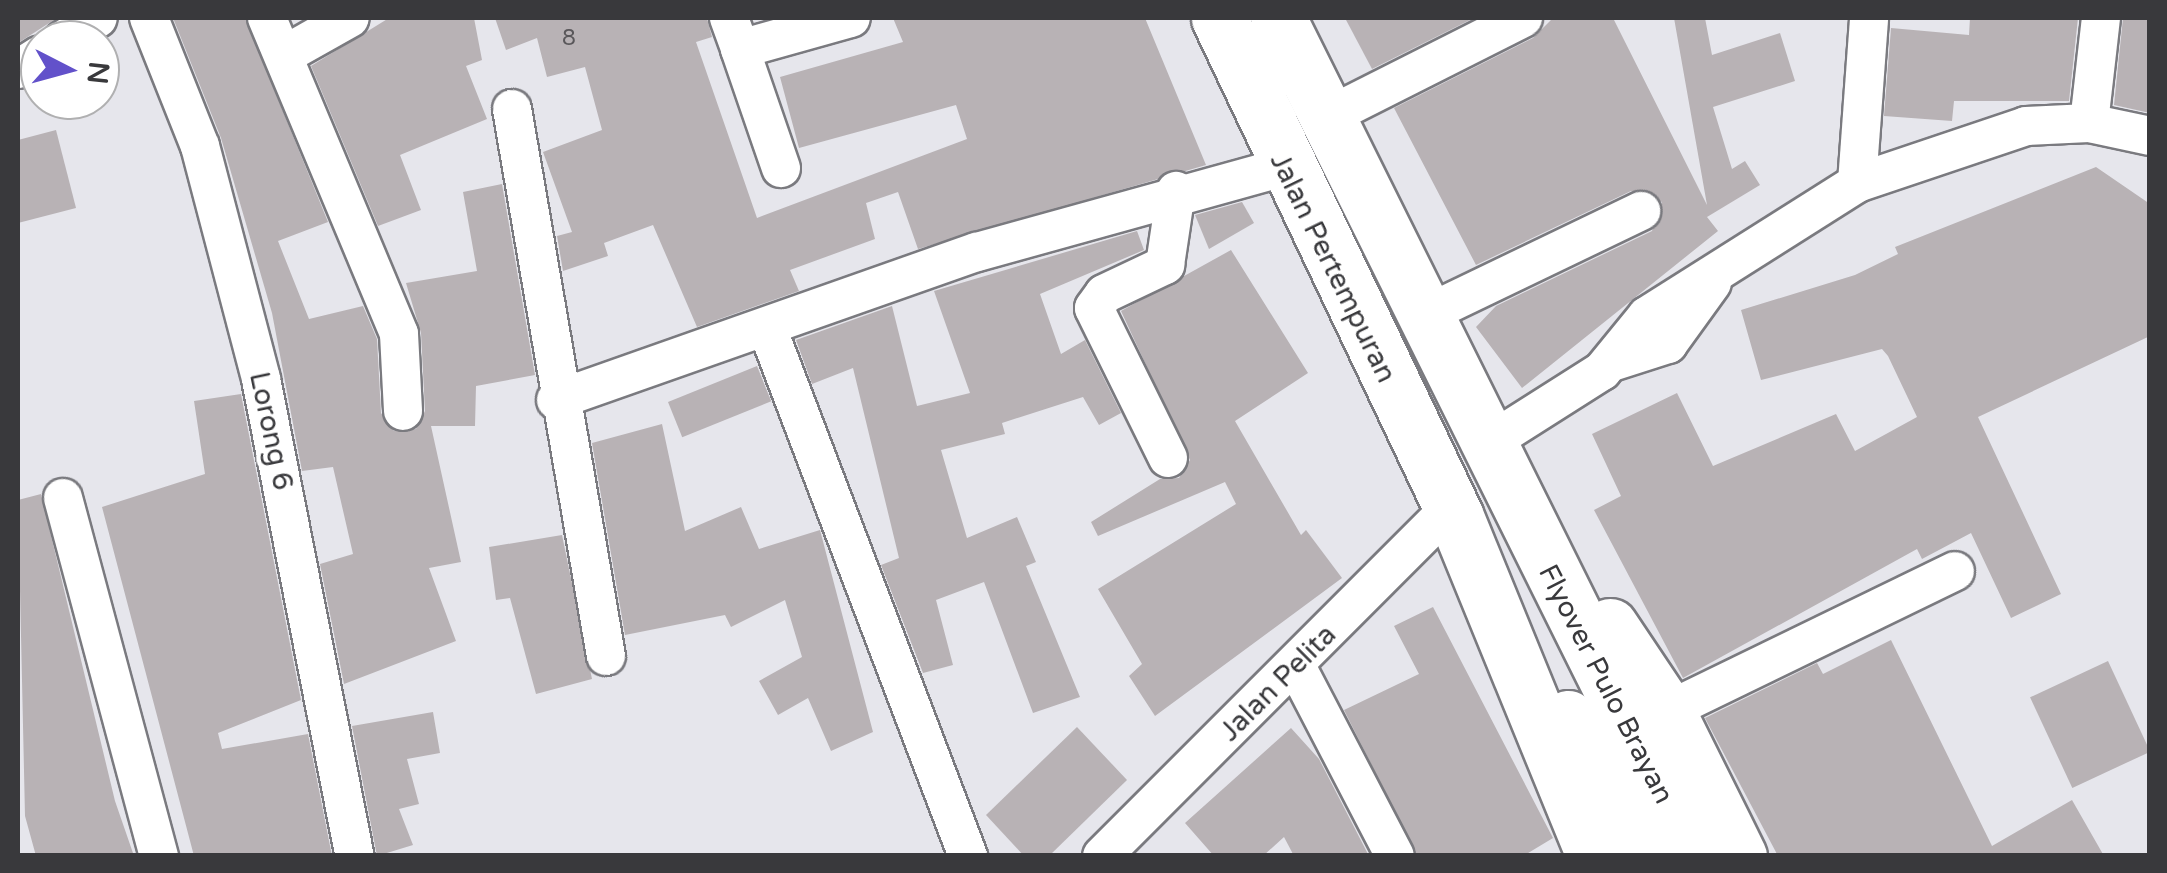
<!DOCTYPE html>
<html>
<head>
<meta charset="utf-8">
<style>
  body { margin:0 }
  #map { position:relative; width:2167px; height:873px; overflow:hidden; background:#e6e6ec; font-family:"Varela Round",sans-serif }
  div>[style] { position:absolute }
  [style*='--x'] { left:calc(var(--x)*1px); top:calc(var(--y)*1px); width:calc(var(--w)*1px); rotate:calc(var(--a)*1deg) }
  .building>* { inset:0; background:#b8b2b5; transform-origin:0 0 }
  .roads { filter:drop-shadow(2px 0 #7a7a7f) drop-shadow(-2px 0 #7a7a7f) drop-shadow(0 2px #7a7a7f) drop-shadow(0 -2px #7a7a7f) }
  .minor>* { height:38px; margin:-19px; padding:0 19px; transform-origin:19px; border-radius:19px; background:#fff }
  .highway>* { height:55px; margin:-27.5px; padding:0 27.5px; transform-origin:27.5px; border-radius:27.5px; background:#fff }
  span { translate:-50% -50%; white-space:nowrap; text-align:center; line-height:1.15; -webkit-text-stroke:9px #fff; paint-order:stroke }
  .number-label { font-size:22px; color:#59575a }
  .number-label span { -webkit-text-stroke-width:0 }
  .street-label { font-size:28px; color:#39393c }
  .frame { position:absolute; inset:0; border:20px solid #39393c; pointer-events:none }
  .north { position:absolute; left:20px; top:20px; width:100px; height:100px; box-sizing:border-box; background:#fff; border:2px solid #b0b0b1; border-radius:50%; rotate:96deg; font-size:28px; font-weight:700; line-height:40px; text-align:center; color:#39393c }
  .north::after { content:''; display:block; margin:auto; width:35px; height:45px; background:#6251ca; clip-path:polygon(50% 0,100% 100%,50% 72%,0 100%) }
</style>
</head>
<body>
<div id="map">
  <div class="building">
    <div style="clip-path:polygon(18px 18px,57px 18px,18px 43px)"></div>
    <div style="clip-path:polygon(173px 18px,245px 18px,328px 222px,278px 241px,309px 319px,363px 306px,377px 339px,381px 413px,394px 431px,416px 429px,425px 411px,421px 333px,406px 283px,477px 271px,463px 192px,502px 184px,535px 375px,476px 386px,475px 426px,431px 426px,461px 562px,429px 568px,456px 641px,344px 684px,320px 564px,353px 554px,333px 467px,302px 471px,272px 313px,221px 138px)"></div>
    <div style="clip-path:polygon(389px 18px,474px 18px,482px 60px,466px 66px,487px 119px,400px 155px,421px 210px,378px 226px,311px 66px)"></div>
    <div style="clip-path:polygon(495px 18px,707px 18px,712px 37px,696px 42px,757px 218px,967px 139px,956px 105px,799px 148px,780px 77px,903px 42px,893px 18px,1145px 18px,1206px 165px,918px 249px,898px 192px,866px 203px,875px 239px,790px 270px,799px 291px,697px 327px,653px 225px,604px 243px,608px 256px,563px 271px,557px 236px,572px 232px,543px 152px,602px 130px,585px 67px,547px 77px,537px 38px,506px 50px)"></div>
    <div style="clip-path:polygon(1345px 18px,1474px 18px,1372px 69px)"></div>
    <div style="clip-path:polygon(1553px 18px,1613px 18px,1707px 205px,1674px 18px,1705px 18px,1712px 55px,1780px 33px,1795px 81px,1713px 107px,1732px 169px,1745px 161px,1760px 185px,1707px 217px,1718px 231px,1522px 388px,1476px 327px,1496px 306px,1652px 231px,1662px 202px,1631px 191px,1476px 265px,1394px 108px,1533px 38px)"></div>
    <div style="clip-path:polygon(1970px 18px,2078px 18px,2069px 101px,1954px 101px,1952px 121px,1884px 116px,1891px 28px,1969px 35px)"></div>
    <div style="clip-path:polygon(2123px 18px,2150px 18px,2150px 113px,2114px 105px)"></div>
    <div style="clip-path:polygon(56px 130px,76px 208px,18px 223px,18px 140px)"></div>
    <div style="clip-path:polygon(2096px 167px,2150px 204px,2150px 336px,1978px 417px,2061px 594px,2011px 618px,1971px 533px,1922px 559px,1917px 549px,1683px 678px,1594px 510px,1621px 496px,1592px 434px,1677px 393px,1713px 466px,1836px 414px,1855px 451px,1917px 417px,1888px 356px,1882px 349px,1761px 380px,1741px 310px,1855px 275px,1898px 254px,1895px 247px)"></div>
    <div style="clip-path:polygon(1242px 202px,1254px 223px,1209px 249px,1195px 215px)"></div>
    <div style="clip-path:polygon(1137px 231px,1144px 250px,1040px 294px,1061px 354px,1085px 340px,1121px 413px,1099px 425px,1083px 397px,1002px 423px,1005px 434px,941px 450px,967px 538px,1017px 517px,1036px 562px,1026px 566px,1080px 697px,1033px 713px,984px 582px,936px 600px,953px 665px,923px 673px,881px 565px,899px 558px,853px 368px,812px 384px,796px 340px,892px 306px,917px 406px,970px 393px,934px 291px)"></div>
    <div style="clip-path:polygon(1231px 250px,1308px 373px,1235px 421px,1301px 535px,1306px 530px,1342px 578px,1155px 716px,1129px 676px,1142px 664px,1098px 589px,1236px 504px,1225px 482px,1098px 536px,1091px 522px,1160px 479px,1179px 478px,1190px 460px,1121px 311px)"></div>
    <div style="left:757px;top:366px;width:38px;height:96px;rotate:68deg"></div>
    <div style="clip-path:polygon(241px 394px,301px 700px,218px 733px,222px 749px,308px 734px,332px 856px,194px 856px,102px 507px,205px 474px,194px 401px)"></div>
    <div style="clip-path:polygon(662px 424px,685px 531px,741px 507px,759px 549px,820px 530px,873px 732px,831px 751px,808px 698px,778px 715px,759px 681px,802px 657px,785px 600px,731px 627px,725px 615px,625px 635px,592px 443px)"></div>
    <div style="clip-path:polygon(41px 494px,115px 801px,134px 856px,36px 856px,25px 816px,18px 500px)"></div>
    <div style="clip-path:polygon(562px 535px,592px 679px,536px 694px,510px 598px,496px 600px,489px 547px)"></div>
    <div style="clip-path:polygon(1433px 607px,1553px 838px,1523px 856px,1417px 856px,1344px 710px,1419px 674px,1394px 626px)"></div>
    <div style="clip-path:polygon(1891px 640px,1992px 846px,2072px 800px,2104px 856px,1778px 856px,1705px 718px,1817px 663px,1823px 674px)"></div>
    <div style="left:2108px;top:661px;width:100px;height:86px;rotate:65deg"></div>
    <div style="clip-path:polygon(433px 712px,440px 753px,407px 759px,419px 804px,399px 809px,413px 845px,377px 856px,352px 726px)"></div>
    <div style="clip-path:polygon(1077px 727px,1127px 780px,1049px 856px,1024px 856px,986px 815px)"></div>
    <div style="clip-path:polygon(1291px 728px,1319px 759px,1369px 856px,1294px 856px,1284px 837px,1263px 856px,1214px 856px,1185px 823px)"></div>
  </div>
  <div class="roads">
    <div class="minor">
      <div style="--x:149;--y:18;--w:138;--a:68.3"></div>
      <div style="--x:200;--y:146;--w:241;--a:75.3"></div>
      <div style="--x:261;--y:379;--w:486;--a:78.9"></div>
      <div style="--x:267;--y:18;--w:342;--a:67.3"></div>
      <div style="--x:399;--y:334;--w:77;--a:87"></div>
      <div style="--x:729;--y:18;--w:33;--a:70"></div>
      <div style="--x:740;--y:49;--w:115;--a:-15.6"></div>
      <div style="--x:63;--y:40;--w:41;--a:-32.2"></div>
      <div style="--x:740;--y:49;--w:126;--a:71"></div>
      <div style="--x:286;--y:54;--w:73;--a:-29.4"></div>
      <div style="--x:18;--y:69;--w:26;--a:-32"></div>
      <div style="--x:512;--y:109;--w:555;--a:80.25"></div>
      <div style="--x:1323;--y:119;--w:224;--a:-26.8"></div>
      <div style="--x:2089;--y:123;--w:106;--a:-83.5"></div>
      <div style="--x:1857;--y:183;--w:165;--a:-85.8"></div>
      <div style="--x:1425;--y:315;--w:240;--a:-25.7"></div>
      <div style="--x:769;--y:333;--w:560;--a:69.17"></div>
      <div style="--x:1612;--y:362;--w:59;--a:-17.8"></div>
      <div style="--x:1668;--y:344;--w:75;--a:-54.2"></div>
      <div style="--x:556;--y:400;--w:446;--a:-19.4"></div>
      <div style="--x:977;--y:252;--w:318;--a:-15.5"></div>
      <div style="--x:1490;--y:442;--w:133;--a:-32.4"></div>
      <div style="--x:1602;--y:371;--w:71;--a:-50.7"></div>
      <div style="--x:1647;--y:316;--w:249;--a:-32.3"></div>
      <div style="--x:1857;--y:183;--w:178;--a:-18.6"></div>
      <div style="--x:2026;--y:126;--w:63;--a:-2.7"></div>
      <div style="--x:2089;--y:123;--w:62;--a:12"></div>
      <div style="--x:1168;--y:458;--w:167;--a:-116.3"></div>
      <div style="--x:1094;--y:308;--w:17;--a:-54"></div>
      <div style="--x:1104;--y:294;--w:68;--a:-25.4"></div>
      <div style="--x:1165;--y:265;--w:75;--a:-81.5"></div>
      <div style="--x:63;--y:498;--w:371;--a:75"></div>
      <div style="--x:1296;--y:666;--w:214;--a:62.5"></div>
      <div style="--x:1667;--y:711;--w:320;--a:-25.9"></div>
      <div style="--x:1102;--y:856;--w:494;--a:-45"></div>
    </div>
    <div class="highway">
      <div style="--x:1219;--y:18;--w:550;--a:64.6"></div>
      <div style="--x:1455;--y:515;--w:368;--a:67.8"></div>
      <div style="--x:1278;--y:18;--w:936;--a:63.6"></div>
      <div style="--x:1610;--y:626;--w:102;--a:56.2"></div>
      <div style="--x:1667;--y:711;--w:162;--a:63.6"></div>
      <div style="--x:1568;--y:718;--w:155;--a:62.8"></div>
    </div>
  </div>
  <div class="number-label">
    <span style="left:569px;top:39px">8</span>
  </div>
  <div class="street-label">
    <span style="left:1333px;top:268px;rotate:64deg">Jalan Pertempuran</span>
    <span style="left:271px;top:431px;rotate:78deg">Lorong 6</span>
    <span style="left:1278px;top:683px;rotate:-45deg">Jalan Pelita</span>
    <span style="left:1606px;top:684px;rotate:63deg">Flyover Pulo Brayan</span>
  </div>
  <div class="frame"></div>
  <div class="north">N</div>
</div>
</body>
</html>
